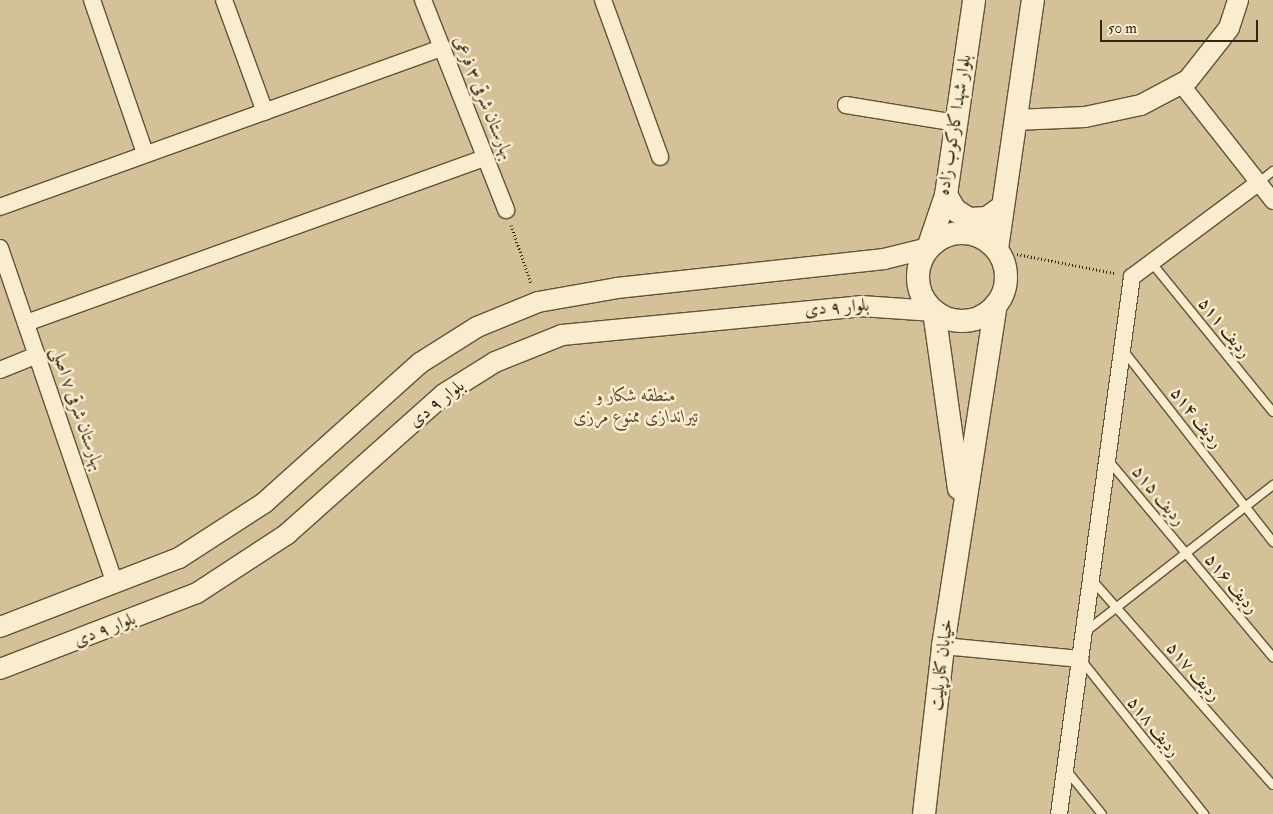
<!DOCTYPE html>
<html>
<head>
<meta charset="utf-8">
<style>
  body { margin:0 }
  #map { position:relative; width:1273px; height:814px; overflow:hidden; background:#f7e1b3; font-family:"IM FELL Double Pica",Amiri,serif }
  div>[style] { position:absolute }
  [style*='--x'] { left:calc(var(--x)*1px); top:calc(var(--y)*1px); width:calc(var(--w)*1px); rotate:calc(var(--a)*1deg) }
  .green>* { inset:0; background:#d5c198; transform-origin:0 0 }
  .path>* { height:3px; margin-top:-1.5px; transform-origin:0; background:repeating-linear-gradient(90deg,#2f2415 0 1px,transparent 0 3.5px) }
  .roads { filter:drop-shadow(1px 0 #61533c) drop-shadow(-1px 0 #61533c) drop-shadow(0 1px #61533c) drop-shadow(0 -1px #61533c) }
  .service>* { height:8px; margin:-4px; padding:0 4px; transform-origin:4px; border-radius:4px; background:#faecce }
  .minor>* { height:16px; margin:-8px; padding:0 8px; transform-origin:8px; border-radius:8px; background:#faecce }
  .tertiary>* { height:20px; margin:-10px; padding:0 10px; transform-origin:10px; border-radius:10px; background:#faecce }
  .secondary>* { height:22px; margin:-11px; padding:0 11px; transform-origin:11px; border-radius:11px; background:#faecce }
  .secondary>.ring { margin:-11px; padding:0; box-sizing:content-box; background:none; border:22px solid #faecce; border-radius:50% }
  span { translate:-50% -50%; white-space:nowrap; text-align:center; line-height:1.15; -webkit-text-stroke:5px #faecce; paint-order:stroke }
  .street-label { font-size:18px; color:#2f2415 }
  .park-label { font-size:18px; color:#584b36; font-style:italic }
  .scale { position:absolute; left:1100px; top:20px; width:158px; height:22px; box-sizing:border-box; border:2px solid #2f2415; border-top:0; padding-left:6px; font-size:15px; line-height:18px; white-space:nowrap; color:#2f2415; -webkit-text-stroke:4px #faecce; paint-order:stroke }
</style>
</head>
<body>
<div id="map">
  <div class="green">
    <div style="left:0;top:0;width:1273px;height:814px"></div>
  </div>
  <div class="path">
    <div style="--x:511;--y:225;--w:61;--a:71"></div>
    <div style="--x:1017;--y:254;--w:99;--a:11.1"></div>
  </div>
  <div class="roads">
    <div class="service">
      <div style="--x:1258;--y:183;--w:19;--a:-39"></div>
      <div style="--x:1151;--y:262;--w:193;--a:50.9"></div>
      <div style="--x:1123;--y:350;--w:244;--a:52"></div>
      <div style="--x:1108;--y:460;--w:257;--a:50.1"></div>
      <div style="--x:1092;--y:580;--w:273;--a:48.6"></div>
      <div style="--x:1085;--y:632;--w:239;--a:-38"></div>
      <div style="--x:1082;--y:661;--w:196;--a:51.4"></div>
      <div style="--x:1067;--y:771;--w:55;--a:50.9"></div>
    </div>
    <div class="minor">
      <div style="--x:92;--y:0;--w:162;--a:70.9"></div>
      <div style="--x:224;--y:0;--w:119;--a:69.9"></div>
      <div style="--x:423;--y:0;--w:226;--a:68.4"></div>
      <div style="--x:603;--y:0;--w:167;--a:70"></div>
      <div style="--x:1181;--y:84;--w:149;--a:51.8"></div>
      <div style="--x:846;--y:105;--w:111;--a:9.3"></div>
      <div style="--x:0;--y:207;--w:470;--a:-19.8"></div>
      <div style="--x:0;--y:248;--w:354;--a:71.1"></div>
      <div style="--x:26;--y:323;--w:488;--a:-19.8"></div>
      <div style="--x:0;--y:370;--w:40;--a:-22"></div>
      <div style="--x:943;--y:646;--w:138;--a:5.4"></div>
      <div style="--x:1059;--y:814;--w:542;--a:-82.26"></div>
      <div style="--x:1132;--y:277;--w:157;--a:-36.7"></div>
    </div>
    <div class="tertiary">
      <div style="--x:1015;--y:120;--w:70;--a:-2.5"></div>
      <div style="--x:1085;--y:117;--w:57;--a:-12.1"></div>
      <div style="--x:1141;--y:105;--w:53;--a:-28"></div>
      <div style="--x:1188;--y:80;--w:66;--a:-51.7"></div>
      <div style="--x:1229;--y:28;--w:29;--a:-72"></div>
      <div style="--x:0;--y:627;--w:192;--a:-21.1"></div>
      <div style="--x:179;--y:558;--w:101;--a:-32.9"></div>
      <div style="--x:264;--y:503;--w:210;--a:-41.9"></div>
      <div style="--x:420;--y:363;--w:67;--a:-32.3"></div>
      <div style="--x:477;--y:327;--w:66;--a:-22.3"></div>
      <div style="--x:538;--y:302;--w:80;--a:-10"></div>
      <div style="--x:617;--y:288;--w:269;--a:-6.2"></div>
      <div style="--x:884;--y:259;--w:45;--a:-14"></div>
      <div style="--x:0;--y:669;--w:211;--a:-21.1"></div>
      <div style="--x:197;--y:593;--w:108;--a:-33.2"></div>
      <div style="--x:287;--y:534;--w:210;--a:-41.7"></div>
      <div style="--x:444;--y:394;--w:60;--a:-32.1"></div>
      <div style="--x:495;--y:362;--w:72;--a:-21.9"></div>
      <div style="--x:562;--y:335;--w:300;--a:-5.5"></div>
      <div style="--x:861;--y:306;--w:73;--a:3.9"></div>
    </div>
    <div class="secondary">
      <div style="--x:946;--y:195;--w:17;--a:59"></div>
      <div style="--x:955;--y:210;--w:17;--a:33"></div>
      <div style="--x:969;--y:219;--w:18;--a:-3"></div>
      <div style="--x:987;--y:218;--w:19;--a:-36"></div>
      <div class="ring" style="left:918px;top:233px;width:66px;height:66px"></div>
      <div style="--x:928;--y:248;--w:56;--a:-71.2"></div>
      <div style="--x:946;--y:195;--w:197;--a:-81.8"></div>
      <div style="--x:997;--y:249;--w:252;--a:-81.8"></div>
      <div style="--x:934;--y:311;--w:179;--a:82"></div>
      <div style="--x:924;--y:814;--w:169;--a:-83.5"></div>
      <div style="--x:943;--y:646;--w:345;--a:-81.2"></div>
    </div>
  </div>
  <div class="street-label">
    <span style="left:483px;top:98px;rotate:68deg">بهارستان شرقی ۳ فرعی</span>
    <span style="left:955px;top:125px;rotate:-81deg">بلوار شهدا کارکوب زاده</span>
    <span style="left:837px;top:308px;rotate:-4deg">بلوار ۹ دی</span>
    <span style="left:1224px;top:328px;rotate:51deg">ردیف ۵۱۱</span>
    <span style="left:437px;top:404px;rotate:-38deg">بلوار ۹ دی</span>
    <span style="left:77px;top:409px;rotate:71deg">بهارستان شرقی ۷ اصلی</span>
    <span style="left:1196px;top:418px;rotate:52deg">ردیف ۵۱۴</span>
    <span style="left:1158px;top:496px;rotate:50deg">ردیف ۵۱۵</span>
    <span style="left:1231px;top:584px;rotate:50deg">ردیف ۵۱۶</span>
    <span style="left:105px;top:630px;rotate:-21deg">بلوار ۹ دی</span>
    <span style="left:942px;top:665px;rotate:-83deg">خیابان کنارپلیت</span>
    <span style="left:1193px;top:672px;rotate:49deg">ردیف ۵۱۷</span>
    <span style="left:1153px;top:727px;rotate:51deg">ردیف ۵۱۸</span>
  </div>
  <div class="park-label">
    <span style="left:636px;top:407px">منطقه شکار و<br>تیراندازی ممنوع مرزی</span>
  </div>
  <div class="scale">50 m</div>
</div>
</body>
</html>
